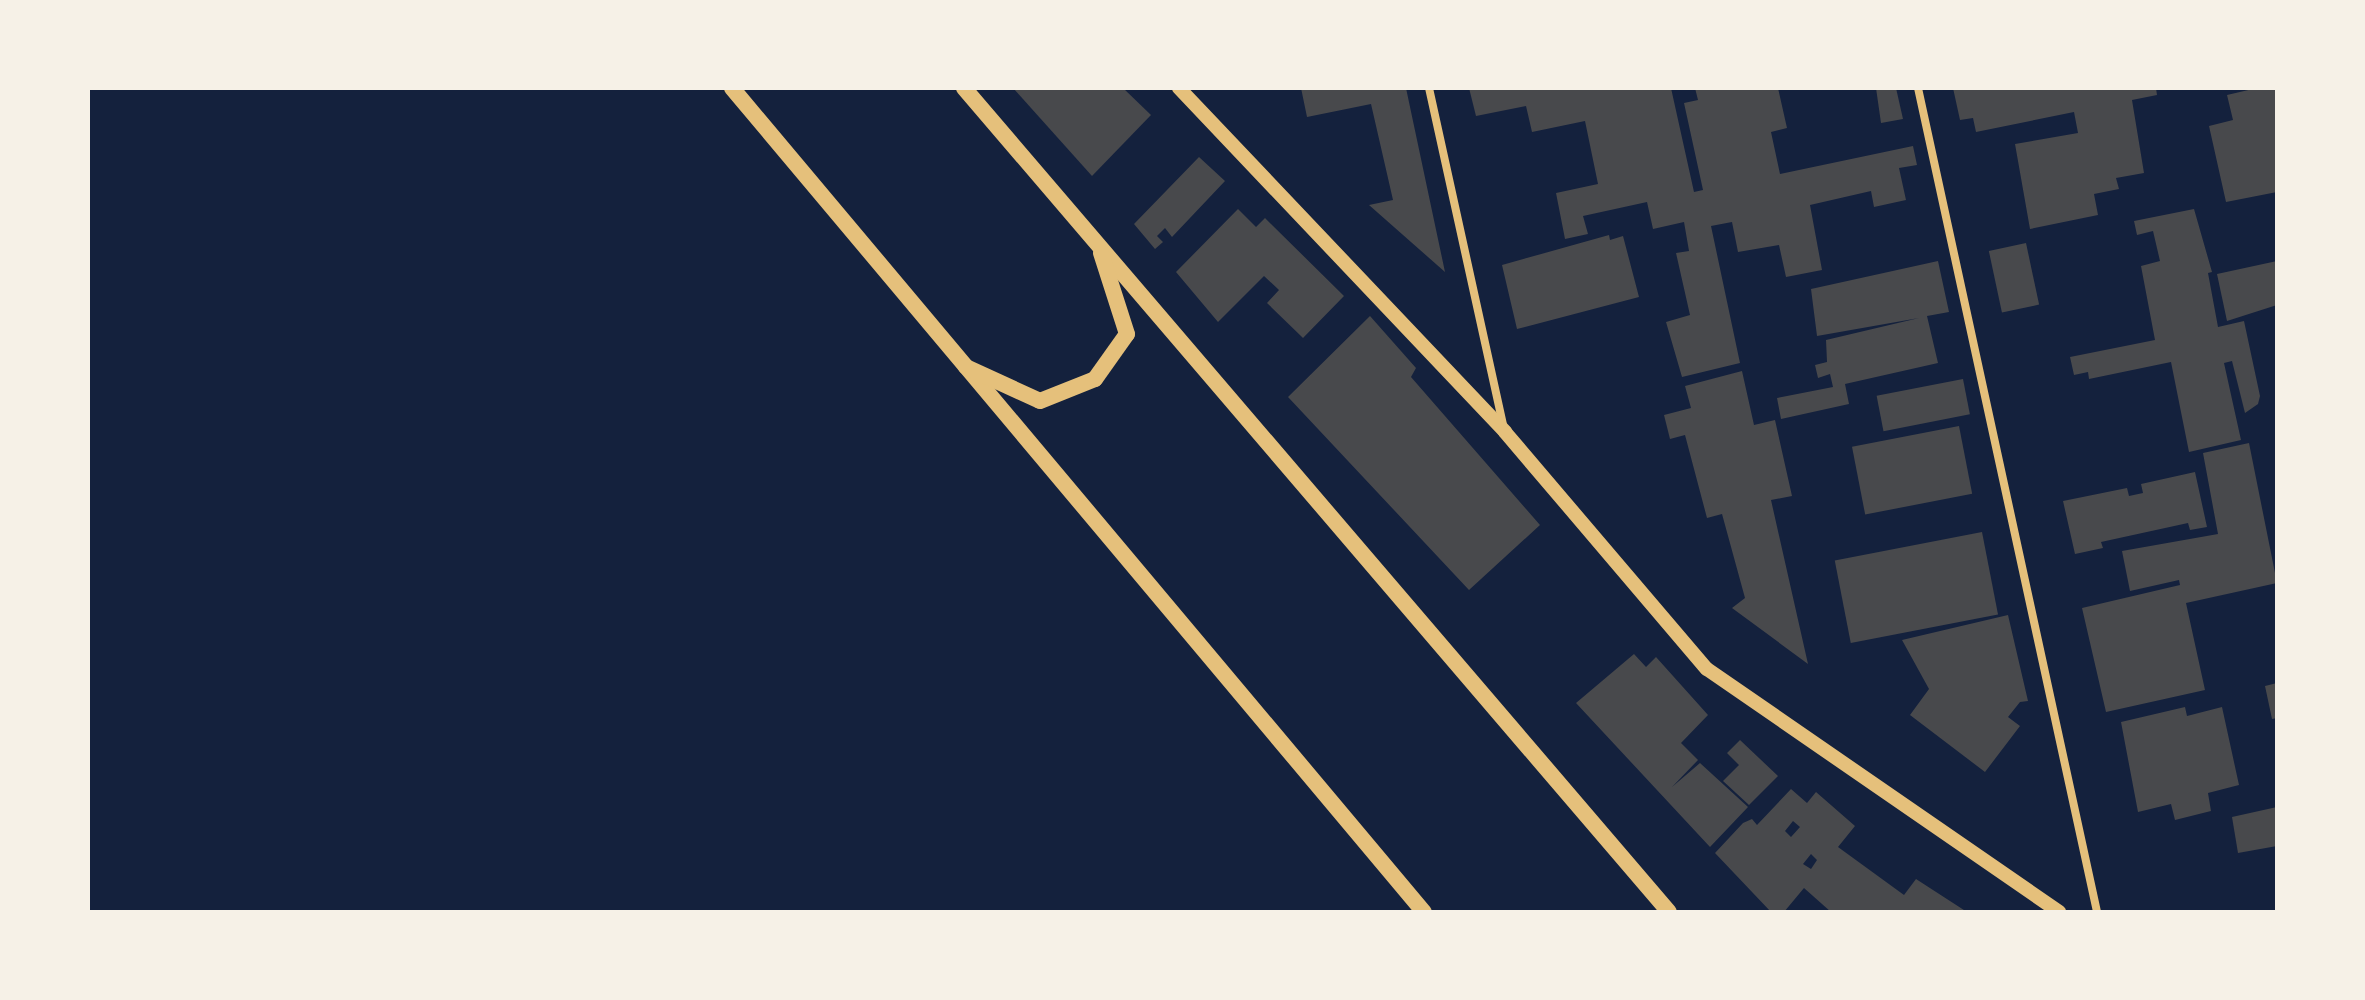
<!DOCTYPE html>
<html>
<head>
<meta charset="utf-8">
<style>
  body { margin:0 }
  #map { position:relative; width:2365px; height:1000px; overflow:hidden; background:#14213d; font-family:"Playfair Display",serif }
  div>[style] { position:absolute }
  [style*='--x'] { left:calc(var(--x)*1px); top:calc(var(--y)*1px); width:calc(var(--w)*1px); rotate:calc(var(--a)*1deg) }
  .building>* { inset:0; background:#48494c; transform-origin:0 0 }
  .minor>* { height:8px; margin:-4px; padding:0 4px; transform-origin:4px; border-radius:4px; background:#e5c07b }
  .tertiary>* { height:14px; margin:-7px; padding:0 7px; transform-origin:7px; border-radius:7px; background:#e5c07b }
  .secondary>* { height:16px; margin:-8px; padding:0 8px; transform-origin:8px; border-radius:8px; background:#e5c07b }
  span { translate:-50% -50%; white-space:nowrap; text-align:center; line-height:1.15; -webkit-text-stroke:6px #f6f1e7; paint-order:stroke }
  .frame { position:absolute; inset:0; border:90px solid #f6f1e7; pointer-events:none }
</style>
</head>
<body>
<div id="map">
  <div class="building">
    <div style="clip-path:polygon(1013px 88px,1123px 88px,1151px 115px,1092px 176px)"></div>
    <div style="clip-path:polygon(1301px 88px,1406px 88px,1445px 272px,1369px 205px,1393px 200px,1371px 104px,1307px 117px)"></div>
    <div style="clip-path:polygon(1469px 88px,1671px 88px,1694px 192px,1703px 190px,1684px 103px,1698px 100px,1695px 88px,1778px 88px,1787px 128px,1771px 132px,1780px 174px,1913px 146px,1917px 165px,1899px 168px,1906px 200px,1874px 207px,1871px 191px,1810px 205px,1822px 270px,1786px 277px,1779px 245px,1738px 252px,1732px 222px,1711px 226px,1740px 363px,1682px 377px,1666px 322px,1690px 315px,1676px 253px,1689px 251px,1684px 222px,1653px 229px,1647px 202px,1583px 216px,1588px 234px,1565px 239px,1556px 193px,1598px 184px,1585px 121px,1532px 132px,1526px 106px,1476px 116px)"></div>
    <div style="clip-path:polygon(1876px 88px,1896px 88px,1903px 119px,1881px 123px)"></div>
    <div style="clip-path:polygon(1953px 88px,2156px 88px,2157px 95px,2132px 100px,2144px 173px,2116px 178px,2119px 189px,2094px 194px,2098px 215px,2030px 229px,2015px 144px,2078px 133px,2074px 112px,1976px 132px,1973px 118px,1960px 120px)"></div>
    <div style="clip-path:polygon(2257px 88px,2277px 88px,2277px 192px,2226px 202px,2209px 126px,2233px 120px,2227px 95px)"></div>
    <div style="clip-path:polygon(1199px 157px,1225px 181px,1172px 237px,1165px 228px,1157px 236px,1163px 242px,1155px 249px,1134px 224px)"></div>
    <div style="clip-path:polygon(1238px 209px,1256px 227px,1265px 218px,1344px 296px,1303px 338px,1267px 303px,1279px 290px,1264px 276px,1218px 322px,1176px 272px)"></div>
    <div style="clip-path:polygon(2194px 209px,2212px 272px,2208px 273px,2218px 327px,2244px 321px,2260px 396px,2258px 404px,2245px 413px,2232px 361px,2224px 363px,2241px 440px,2189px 452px,2171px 362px,2089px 379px,2088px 372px,2074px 375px,2070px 357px,2155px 340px,2141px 266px,2160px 261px,2153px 231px,2137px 235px,2134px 221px)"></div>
    <div style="clip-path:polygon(1609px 235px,1610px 240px,1623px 236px,1639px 297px,1517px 329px,1502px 265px)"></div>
    <div style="left:2026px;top:243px;width:63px;height:38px;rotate:78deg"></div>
    <div style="clip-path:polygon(1938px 261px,1949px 312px,1927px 316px,1938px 363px,1845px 384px,1849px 404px,1781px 419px,1777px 398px,1833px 387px,1830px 374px,1818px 378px,1815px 365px,1827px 362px,1826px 340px,1919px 318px,1817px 336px,1811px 289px)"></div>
    <div style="clip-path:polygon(2277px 261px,2277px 305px,2227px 321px,2217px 274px)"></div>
    <div style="clip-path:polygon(1370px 316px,1416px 368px,1411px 377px,1540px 525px,1469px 590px,1288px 397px)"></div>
    <div style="clip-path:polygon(1742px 371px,1754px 425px,1775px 420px,1792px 496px,1771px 500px,1808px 664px,1732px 608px,1745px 598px,1722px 514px,1707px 518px,1685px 435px,1670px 439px,1664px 415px,1691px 408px,1685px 386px)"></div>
    <div style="left:1963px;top:379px;width:36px;height:88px;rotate:79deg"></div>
    <div style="left:1959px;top:426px;width:69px;height:109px;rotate:79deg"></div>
    <div style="clip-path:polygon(2249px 443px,2277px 583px,2186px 603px,2205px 690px,2106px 712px,2082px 608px,2180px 585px,2179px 580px,2130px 591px,2122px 551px,2218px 534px,2203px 453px)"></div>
    <div style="clip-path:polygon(2195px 472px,2207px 527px,2190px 530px,2188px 523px,2101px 542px,2103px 548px,2075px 554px,2063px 501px,2127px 488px,2129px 496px,2143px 493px,2141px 484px)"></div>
    <div style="left:1982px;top:532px;width:84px;height:150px;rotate:79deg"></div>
    <div style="clip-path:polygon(2008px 615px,2028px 701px,2020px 702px,2008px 717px,2020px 726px,1985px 772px,1910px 715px,1929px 689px,1902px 640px)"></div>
    <div style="clip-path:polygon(1634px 654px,1646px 667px,1656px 657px,1708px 715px,1681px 743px,1698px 760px,1672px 787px,1700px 763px,1748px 807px,1710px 847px,1576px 703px)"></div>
    <div style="clip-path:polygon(2277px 683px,2277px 718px,2272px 719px,2265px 686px)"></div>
    <div style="clip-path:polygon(2185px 707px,2187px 716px,2222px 707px,2239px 785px,2208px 793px,2211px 811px,2175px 820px,2171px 804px,2138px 812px,2121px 722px)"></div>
    <div style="clip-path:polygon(1740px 740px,1778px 776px,1749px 805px,1723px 781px,1739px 765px,1727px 753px)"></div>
    <div style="clip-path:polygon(evenodd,1791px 789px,1807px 803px,1816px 792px,1855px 826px,1838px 847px,1904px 895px,1916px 879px,1967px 912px,1831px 912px,1804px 888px,1784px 912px,1771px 912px,1715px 853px,1743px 823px,1752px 819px,1757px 825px,1791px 789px,1793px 821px,1800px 827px,1791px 837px,1785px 831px,1793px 821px,1791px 789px,1811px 854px,1817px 860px,1811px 869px,1803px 864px,1811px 854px)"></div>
    <div style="clip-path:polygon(2277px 807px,2277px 846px,2238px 853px,2232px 817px)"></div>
  </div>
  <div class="minor">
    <div style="--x:1429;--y:88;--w:348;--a:77.6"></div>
    <div style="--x:1918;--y:88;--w:843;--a:77.74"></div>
  </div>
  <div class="tertiary">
    <div style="--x:1179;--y:88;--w:474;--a:46.5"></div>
    <div style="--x:1505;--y:432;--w:311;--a:49.6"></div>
    <div style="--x:1707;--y:669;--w:428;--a:34.6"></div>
  </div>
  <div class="secondary">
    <div style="--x:732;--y:88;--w:1076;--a:49.98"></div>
    <div style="--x:964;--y:88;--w:1084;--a:49.45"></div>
    <div style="--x:966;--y:367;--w:81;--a:24.7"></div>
    <div style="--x:1040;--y:401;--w:59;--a:-21.8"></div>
    <div style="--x:1095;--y:379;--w:55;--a:-54.6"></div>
    <div style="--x:1127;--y:334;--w:85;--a:-107.8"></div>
  </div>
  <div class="frame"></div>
</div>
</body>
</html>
